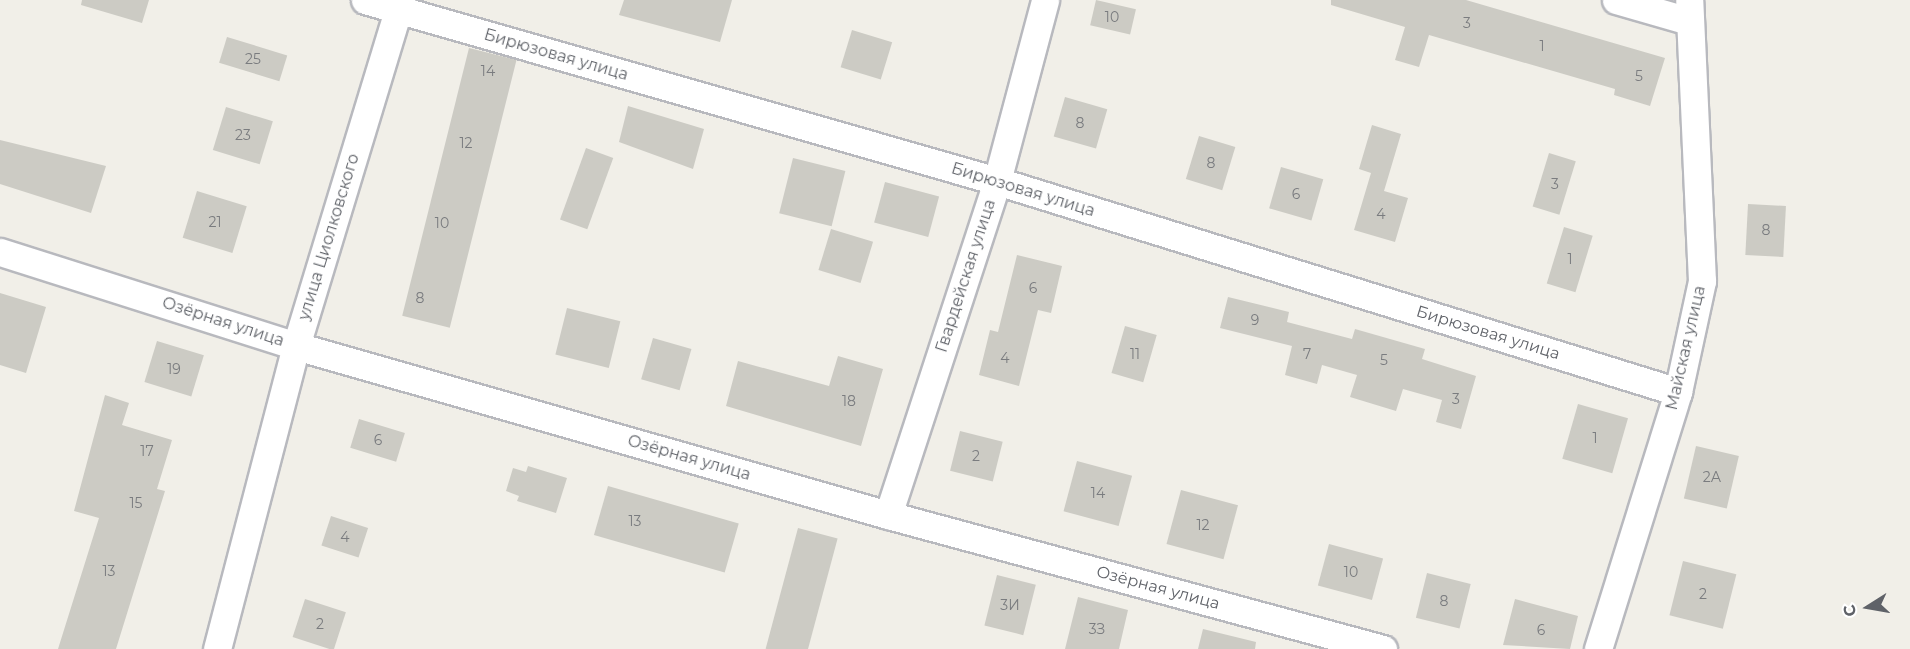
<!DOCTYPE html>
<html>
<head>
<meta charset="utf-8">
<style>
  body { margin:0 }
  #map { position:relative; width:1910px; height:649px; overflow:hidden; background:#f1efe8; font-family:Montserrat,sans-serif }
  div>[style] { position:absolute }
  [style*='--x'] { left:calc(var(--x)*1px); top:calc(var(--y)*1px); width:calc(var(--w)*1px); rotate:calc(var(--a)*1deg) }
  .building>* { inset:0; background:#cccbc4; transform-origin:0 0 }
  .roads { filter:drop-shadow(2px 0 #b8b9be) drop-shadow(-2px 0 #b8b9be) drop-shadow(0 2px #b8b9be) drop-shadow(0 -2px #b8b9be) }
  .street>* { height:27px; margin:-13.5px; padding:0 13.5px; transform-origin:13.5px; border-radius:13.5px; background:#fff }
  span { translate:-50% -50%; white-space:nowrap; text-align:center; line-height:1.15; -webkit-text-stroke:4.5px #fff; paint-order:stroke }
  .number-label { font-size:14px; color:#7a7c7f }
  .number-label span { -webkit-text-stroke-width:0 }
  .street-label { font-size:16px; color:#5f6268 }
  .north { position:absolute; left:1838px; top:577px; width:60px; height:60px; -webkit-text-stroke:4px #fff; paint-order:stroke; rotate:259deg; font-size:16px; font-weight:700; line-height:24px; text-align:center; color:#5f6268 }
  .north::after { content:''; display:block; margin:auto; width:21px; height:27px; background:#5f6268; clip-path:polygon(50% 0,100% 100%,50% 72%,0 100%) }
</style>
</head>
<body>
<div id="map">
  <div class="building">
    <div style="clip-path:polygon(82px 0,149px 0,142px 23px,81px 5px)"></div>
    <div style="clip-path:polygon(624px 0,732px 0,720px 42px,619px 15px)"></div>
    <div style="left:1096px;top:0;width:41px;height:26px;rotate:13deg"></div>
    <div style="clip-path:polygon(1331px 0,1466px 0,1665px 58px,1650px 106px,1614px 95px,1615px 89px,1429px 35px,1419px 67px,1395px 60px,1405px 27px,1331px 5px)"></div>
    <div style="left:852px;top:30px;width:42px;height:39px;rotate:17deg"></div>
    <div style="left:227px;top:37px;width:63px;height:27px;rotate:17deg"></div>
    <div style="left:469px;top:48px;width:49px;height:276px;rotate:14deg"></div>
    <div style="left:1065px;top:97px;width:44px;height:41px;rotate:16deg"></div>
    <div style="clip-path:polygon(628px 106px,704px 129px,693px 169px,619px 142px)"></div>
    <div style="left:226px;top:107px;width:49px;height:45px;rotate:17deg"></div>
    <div style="clip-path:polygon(1372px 125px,1401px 134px,1384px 191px,1408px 198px,1395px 242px,1354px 230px,1371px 173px,1359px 169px)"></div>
    <div style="left:1199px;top:136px;width:38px;height:45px;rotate:17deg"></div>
    <div style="clip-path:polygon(0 140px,106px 166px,91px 213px,0 184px)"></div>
    <div style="left:586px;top:148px;width:29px;height:76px;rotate:20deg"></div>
    <div style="left:1549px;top:153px;width:28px;height:56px;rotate:17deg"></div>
    <div style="left:793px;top:158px;width:54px;height:57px;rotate:14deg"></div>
    <div style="left:1281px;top:167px;width:44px;height:43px;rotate:16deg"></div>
    <div style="left:885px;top:182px;width:56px;height:42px;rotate:15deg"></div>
    <div style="left:197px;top:191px;width:52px;height:49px;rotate:17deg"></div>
    <div style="left:1748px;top:204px;width:38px;height:51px;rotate:3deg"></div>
    <div style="left:1564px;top:227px;width:30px;height:59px;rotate:17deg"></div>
    <div style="left:831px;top:229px;width:44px;height:43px;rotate:17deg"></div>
    <div style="clip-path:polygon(1017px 255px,1062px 266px,1051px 313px,1038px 310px,1019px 386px,979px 375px,990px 330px,998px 332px)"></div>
    <div style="clip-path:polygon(0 293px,46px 307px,26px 373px,0 365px)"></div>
    <div style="clip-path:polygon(1228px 297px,1289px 312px,1287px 322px,1352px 339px,1355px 329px,1425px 349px,1422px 359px,1476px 376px,1461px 429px,1436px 422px,1442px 400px,1403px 389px,1396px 411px,1350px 397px,1357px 375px,1322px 365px,1317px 384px,1285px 375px,1292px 346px,1220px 328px)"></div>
    <div style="left:567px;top:308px;width:55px;height:48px;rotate:14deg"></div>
    <div style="left:1125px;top:326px;width:33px;height:49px;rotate:16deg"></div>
    <div style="left:653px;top:338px;width:40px;height:43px;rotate:16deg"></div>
    <div style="left:157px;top:341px;width:49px;height:43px;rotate:17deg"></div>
    <div style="clip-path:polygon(838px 356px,883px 369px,861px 446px,726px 406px,738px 361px,829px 386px)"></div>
    <div style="clip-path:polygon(105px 395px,129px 403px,122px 425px,172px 440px,157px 489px,165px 491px,116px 649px,58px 649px,99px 518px,74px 511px)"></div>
    <div style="left:1578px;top:404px;width:52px;height:57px;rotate:16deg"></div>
    <div style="left:359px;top:419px;width:48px;height:30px;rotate:17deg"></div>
    <div style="left:960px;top:431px;width:44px;height:41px;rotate:14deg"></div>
    <div style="left:1696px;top:446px;width:44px;height:54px;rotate:13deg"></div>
    <div style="left:1077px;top:461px;width:57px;height:52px;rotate:15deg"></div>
    <div style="clip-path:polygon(528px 466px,567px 478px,556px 513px,517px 501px,519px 496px,506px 491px,513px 468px,526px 472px)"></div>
    <div style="left:608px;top:486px;width:136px;height:51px;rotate:16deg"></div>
    <div style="left:1181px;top:490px;width:59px;height:56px;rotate:15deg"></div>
    <div style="left:331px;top:516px;width:39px;height:31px;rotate:18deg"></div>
    <div style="left:798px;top:528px;width:41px;height:125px;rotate:15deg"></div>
    <div style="left:1329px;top:544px;width:56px;height:43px;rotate:15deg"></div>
    <div style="left:1683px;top:561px;width:55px;height:56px;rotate:14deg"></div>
    <div style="left:1427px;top:573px;width:45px;height:46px;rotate:14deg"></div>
    <div style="left:997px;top:575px;width:40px;height:52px;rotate:14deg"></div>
    <div style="clip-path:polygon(1078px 597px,1128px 610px,1119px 649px,1065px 649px)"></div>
    <div style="left:305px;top:599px;width:43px;height:40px;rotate:18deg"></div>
    <div style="clip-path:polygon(1515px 599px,1578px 616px,1570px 649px,1503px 645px)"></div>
    <div style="clip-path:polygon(1203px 629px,1256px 642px,1255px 649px,1198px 649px)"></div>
  </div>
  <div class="roads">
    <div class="street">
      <div style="--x:365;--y:0;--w:657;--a:15.98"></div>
      <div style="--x:997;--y:181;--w:713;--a:17.21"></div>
      <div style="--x:1616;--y:0;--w:76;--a:16"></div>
      <div style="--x:0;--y:252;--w:311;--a:17.6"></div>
      <div style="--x:296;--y:346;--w:616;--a:15.93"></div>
      <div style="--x:888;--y:515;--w:513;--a:15.15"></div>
      <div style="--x:888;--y:515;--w:351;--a:-71.9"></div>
      <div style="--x:997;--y:181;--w:187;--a:-75.1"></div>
      <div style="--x:217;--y:649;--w:313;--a:-75.4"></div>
      <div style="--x:296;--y:346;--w:362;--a:-73.1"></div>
      <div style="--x:1598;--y:649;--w:269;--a:-72.7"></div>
      <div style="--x:1678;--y:392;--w:114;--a:-77.8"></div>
      <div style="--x:1702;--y:281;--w:281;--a:-92.6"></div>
    </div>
  </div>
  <div class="number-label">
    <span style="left:1112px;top:17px">10</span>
    <span style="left:1467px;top:23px">3</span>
    <span style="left:1542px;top:46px">1</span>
    <span style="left:253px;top:59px">25</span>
    <span style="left:488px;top:71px">14</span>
    <span style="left:1639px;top:76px">5</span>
    <span style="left:1080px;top:123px">8</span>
    <span style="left:243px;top:135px">23</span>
    <span style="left:466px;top:143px">12</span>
    <span style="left:1211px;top:163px">8</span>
    <span style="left:1555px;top:184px">3</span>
    <span style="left:1296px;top:194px">6</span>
    <span style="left:1381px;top:214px">4</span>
    <span style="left:215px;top:222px">21</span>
    <span style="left:442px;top:223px">10</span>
    <span style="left:1766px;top:230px">8</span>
    <span style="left:1570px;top:259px">1</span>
    <span style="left:1033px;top:288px">6</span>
    <span style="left:420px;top:298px">8</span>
    <span style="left:1255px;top:320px">9</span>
    <span style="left:1135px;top:354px">11</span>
    <span style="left:1307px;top:354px">7</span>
    <span style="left:1005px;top:358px">4</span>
    <span style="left:1384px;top:360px">5</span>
    <span style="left:174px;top:369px">19</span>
    <span style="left:1456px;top:399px">3</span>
    <span style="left:849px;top:401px">18</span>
    <span style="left:1595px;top:438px">1</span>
    <span style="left:378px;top:440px">6</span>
    <span style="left:147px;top:451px">17</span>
    <span style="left:976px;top:456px">2</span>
    <span style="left:1712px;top:477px">2А</span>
    <span style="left:1098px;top:493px">14</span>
    <span style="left:136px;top:503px">15</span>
    <span style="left:635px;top:521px">13</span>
    <span style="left:1203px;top:525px">12</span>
    <span style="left:345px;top:537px">4</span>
    <span style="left:109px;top:571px">13</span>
    <span style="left:1351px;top:572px">10</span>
    <span style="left:1703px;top:594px">2</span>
    <span style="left:1444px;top:601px">8</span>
    <span style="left:1010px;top:605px">3И</span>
    <span style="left:320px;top:624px">2</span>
    <span style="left:1097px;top:629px">3З</span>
    <span style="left:1541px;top:630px">6</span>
  </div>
  <div class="street-label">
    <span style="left:556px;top:55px;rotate:16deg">Бирюзовая улица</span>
    <span style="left:1023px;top:190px;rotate:17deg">Бирюзовая улица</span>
    <span style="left:329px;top:237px;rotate:-73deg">улица Циолковского</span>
    <span style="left:966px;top:276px;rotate:-72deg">Гвардейская улица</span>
    <span style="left:223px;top:322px;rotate:18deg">Озёрная улица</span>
    <span style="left:1488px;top:333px;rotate:17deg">Бирюзовая улица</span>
    <span style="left:1686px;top:348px;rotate:-77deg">Майская улица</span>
    <span style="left:689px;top:458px;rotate:16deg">Озёрная улица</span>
    <span style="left:1158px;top:588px;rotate:15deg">Озёрная улица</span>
  </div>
  <div class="north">С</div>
</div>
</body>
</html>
